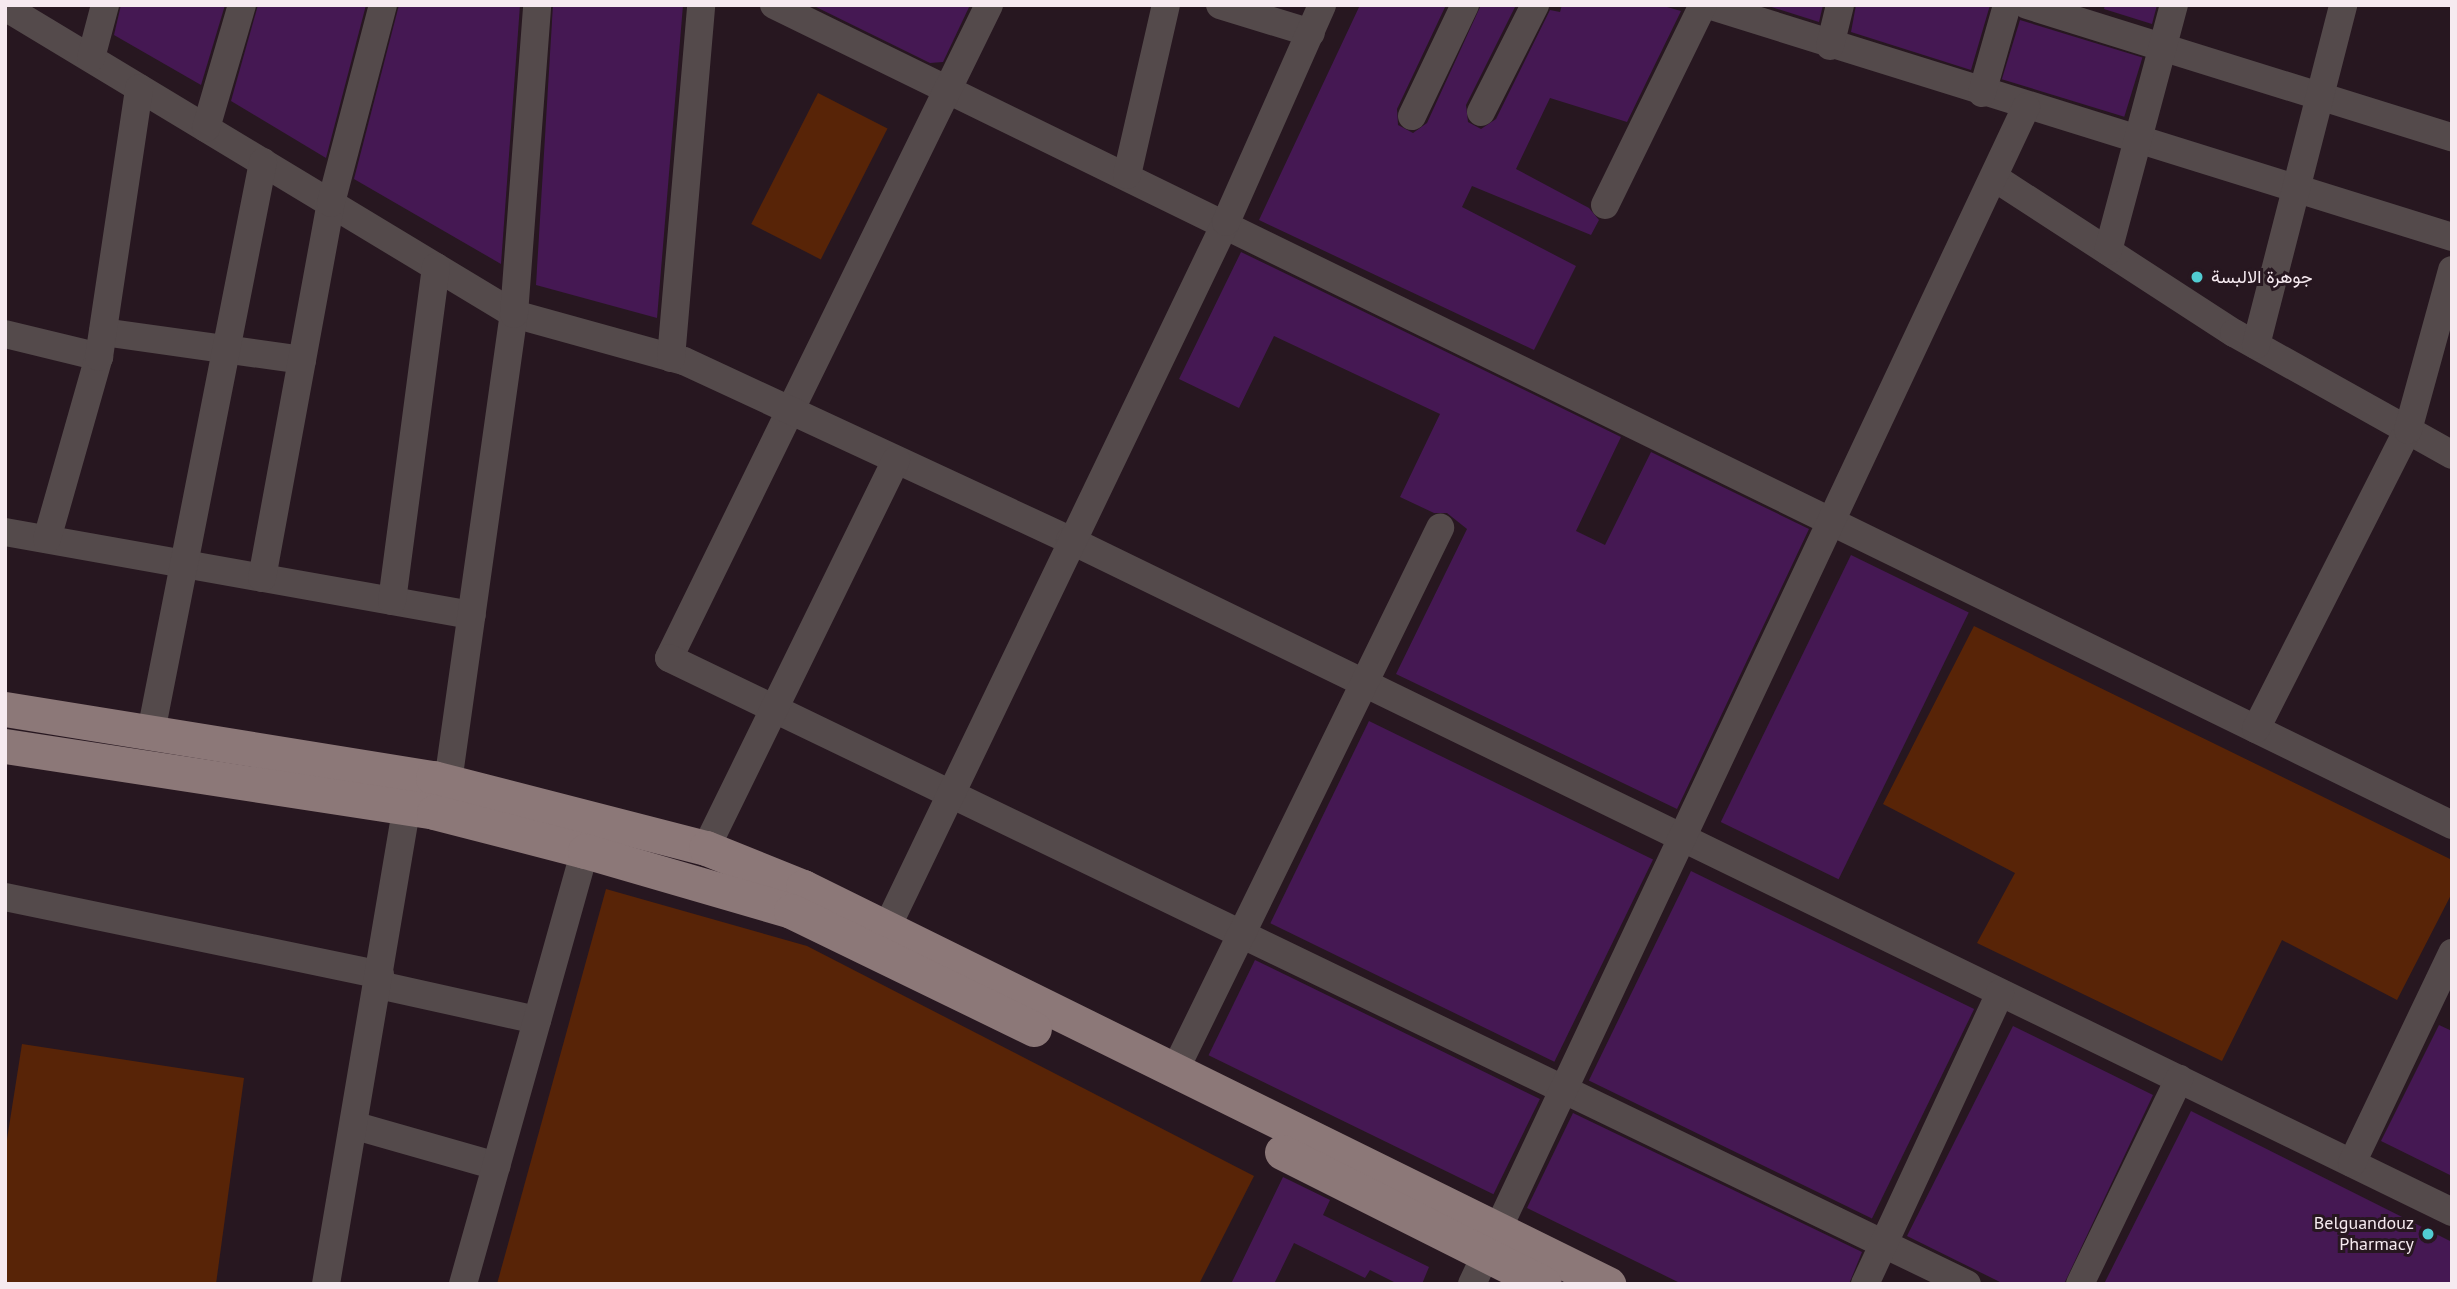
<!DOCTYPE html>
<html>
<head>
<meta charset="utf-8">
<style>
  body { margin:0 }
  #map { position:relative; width:2457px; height:1289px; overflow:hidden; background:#271720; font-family:"PT Sans",Vazirmatn,sans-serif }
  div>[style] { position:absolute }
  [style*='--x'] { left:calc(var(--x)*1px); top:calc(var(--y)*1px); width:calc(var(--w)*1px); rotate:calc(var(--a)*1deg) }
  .green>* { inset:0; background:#582407; transform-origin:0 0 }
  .building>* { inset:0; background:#451853; transform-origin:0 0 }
  .minor>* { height:28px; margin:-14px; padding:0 14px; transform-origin:14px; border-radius:14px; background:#544a4b }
  .major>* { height:35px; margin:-17.5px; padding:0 17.5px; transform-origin:17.5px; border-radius:17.5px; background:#8c7878 }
  .dots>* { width:19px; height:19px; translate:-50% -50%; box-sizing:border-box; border:4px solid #271720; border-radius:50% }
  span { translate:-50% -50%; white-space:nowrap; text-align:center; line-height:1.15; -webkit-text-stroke:6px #271720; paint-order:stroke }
  .poi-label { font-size:18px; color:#f6eaf0 }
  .left { translate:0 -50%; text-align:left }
  .right { translate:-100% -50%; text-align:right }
  .frame { position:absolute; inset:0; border:7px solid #f6eaf0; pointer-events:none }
</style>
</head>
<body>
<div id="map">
  <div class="green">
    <div style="left:818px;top:93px;width:78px;height:147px;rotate:27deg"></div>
    <div style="clip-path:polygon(1974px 626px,2452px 860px,2452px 893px,2397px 1000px,2282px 940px,2222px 1061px,1977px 943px,2015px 873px,1883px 804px)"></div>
    <div style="clip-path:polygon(606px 889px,807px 946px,1254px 1176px,1199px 1284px,497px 1284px)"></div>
    <div style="clip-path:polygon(22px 1044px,244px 1078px,216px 1284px,5px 1284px,5px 1152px)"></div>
  </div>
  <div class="building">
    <div style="clip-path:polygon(121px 5px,225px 5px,201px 85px,114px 35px)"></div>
    <div style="clip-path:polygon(258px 5px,366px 5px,326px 158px,231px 101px)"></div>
    <div style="clip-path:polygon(399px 5px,520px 5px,501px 264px,354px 179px)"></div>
    <div style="clip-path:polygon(553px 5px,683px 5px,657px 318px,536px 285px)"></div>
    <div style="clip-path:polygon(812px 5px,970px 5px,943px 62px,930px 63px)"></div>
    <div style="clip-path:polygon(1360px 5px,1446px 5px,1397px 109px,1398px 125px,1413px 133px,1427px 123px,1481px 5px,1516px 5px,1466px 105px,1468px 122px,1481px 129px,1496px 119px,1550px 10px,1560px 12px,1562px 5px,1660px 5px,1681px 11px,1627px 122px,1550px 98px,1516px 169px,1589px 208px,1599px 220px,1591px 235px,1472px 186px,1462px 207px,1576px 266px,1534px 350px,1259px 220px)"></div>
    <div style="clip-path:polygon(1765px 5px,1823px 5px,1819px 22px)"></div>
    <div style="clip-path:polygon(1856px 5px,1990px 5px,1971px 70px,1851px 32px)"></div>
    <div style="clip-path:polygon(2105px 5px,2157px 5px,2152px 24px,2104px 9px)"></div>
    <div style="left:2020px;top:20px;width:128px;height:62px;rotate:17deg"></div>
    <div style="clip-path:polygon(1241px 252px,1621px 437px,1576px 531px,1605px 545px,1651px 452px,1809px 529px,1677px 809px,1396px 674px,1467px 529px,1447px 513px,1434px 513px,1400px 497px,1440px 414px,1274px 336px,1239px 408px,1179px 379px)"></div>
    <div style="left:1851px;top:555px;width:131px;height:297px;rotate:26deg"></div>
    <div style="left:1369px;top:721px;width:316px;height:225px;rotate:26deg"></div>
    <div style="left:1691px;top:871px;width:315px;height:233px;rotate:26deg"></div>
    <div style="left:1255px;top:960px;width:317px;height:106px;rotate:26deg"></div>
    <div style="clip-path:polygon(2439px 1025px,2452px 1031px,2452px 1176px,2381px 1141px)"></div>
    <div style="clip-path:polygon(2013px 1026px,2153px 1095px,2064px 1284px,2004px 1284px,1907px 1236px)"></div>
    <div style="clip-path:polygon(2191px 1111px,2452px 1242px,2452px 1284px,2104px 1284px)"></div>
    <div style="clip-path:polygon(1573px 1113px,1862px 1252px,1849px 1284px,1682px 1284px,1527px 1208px)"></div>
    <div style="clip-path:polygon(1283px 1177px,1330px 1200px,1323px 1215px,1429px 1267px,1422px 1284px,1398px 1284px,1370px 1270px,1365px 1278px,1294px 1243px,1274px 1284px,1231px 1284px)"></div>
  </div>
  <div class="minor">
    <div style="--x:774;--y:5;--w:1868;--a:26.04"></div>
    <div style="--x:989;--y:5;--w:727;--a:116.11"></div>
    <div style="--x:669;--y:658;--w:1441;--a:25.75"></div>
    <div style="--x:1220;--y:5;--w:95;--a:17.1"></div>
    <div style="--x:1708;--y:5;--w:779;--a:17.32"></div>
    <div style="--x:2027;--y:5;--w:445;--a:17.3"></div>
    <div style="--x:5;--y:7;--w:594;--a:31.1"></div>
    <div style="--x:514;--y:314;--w:176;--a:15.5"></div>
    <div style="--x:684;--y:361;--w:425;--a:24.9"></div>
    <div style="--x:1070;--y:540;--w:1537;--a:25.93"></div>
    <div style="--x:1830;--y:46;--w:42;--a:-76.3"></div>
    <div style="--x:91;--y:58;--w:55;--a:-75.2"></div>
    <div style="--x:1982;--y:93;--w:91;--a:-74.1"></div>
    <div style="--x:1481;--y:112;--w:120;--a:-63.2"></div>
    <div style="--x:1412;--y:116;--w:123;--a:-64.5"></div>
    <div style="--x:206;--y:128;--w:128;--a:-73.7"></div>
    <div style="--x:1127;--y:175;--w:174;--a:-77.1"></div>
    <div style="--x:1995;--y:178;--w:285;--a:33"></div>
    <div style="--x:2234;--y:333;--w:250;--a:29.2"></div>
    <div style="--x:1605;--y:205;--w:223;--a:-63.9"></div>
    <div style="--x:2108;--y:251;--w:255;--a:-75"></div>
    <div style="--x:103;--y:332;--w:201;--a:8"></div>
    <div style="--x:5;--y:334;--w:97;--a:13.7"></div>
    <div style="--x:2256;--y:345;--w:351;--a:-75.6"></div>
    <div style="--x:671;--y:358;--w:354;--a:-85.1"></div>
    <div style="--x:5;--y:532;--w:474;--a:10.1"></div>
    <div style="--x:47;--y:539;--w:189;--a:-74.1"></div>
    <div style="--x:99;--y:357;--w:272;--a:-81.5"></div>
    <div style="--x:262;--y:578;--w:381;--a:-79.6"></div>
    <div style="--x:331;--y:203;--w:205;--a:-75.3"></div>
    <div style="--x:392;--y:601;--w:337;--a:-82.5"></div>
    <div style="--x:2256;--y:729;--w:335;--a:-63.1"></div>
    <div style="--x:2408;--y:430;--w:166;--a:-74.6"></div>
    <div style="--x:151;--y:732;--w:581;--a:-78.88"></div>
    <div style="--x:448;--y:782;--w:473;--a:-82"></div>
    <div style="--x:514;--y:314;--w:310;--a:-85.7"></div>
    <div style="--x:706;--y:848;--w:432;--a:-63.9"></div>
    <div style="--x:5;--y:897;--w:383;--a:11.7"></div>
    <div style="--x:878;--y:946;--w:803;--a:-64.33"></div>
    <div style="--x:1226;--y:222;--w:237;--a:-66.1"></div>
    <div style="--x:379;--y:985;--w:162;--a:12.5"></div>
    <div style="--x:1174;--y:1072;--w:606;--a:-63.94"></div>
    <div style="--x:356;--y:1126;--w:146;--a:15.9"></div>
    <div style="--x:2352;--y:1163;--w:233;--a:-64.5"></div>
    <div style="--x:326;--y:1284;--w:504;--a:-80.41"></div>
    <div style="--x:463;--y:1284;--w:450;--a:-74.3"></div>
    <div style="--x:1472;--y:1284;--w:1301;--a:-64.79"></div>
    <div style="--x:1865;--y:1284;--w:321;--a:-65.1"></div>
    <div style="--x:2080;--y:1284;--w:228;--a:-64.2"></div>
  </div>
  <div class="major">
    <div style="--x:5;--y:709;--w:434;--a:9.2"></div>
    <div style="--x:433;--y:778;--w:282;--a:14.4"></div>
    <div style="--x:706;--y:848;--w:105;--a:21.9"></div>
    <div style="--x:803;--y:887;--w:898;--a:26.25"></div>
    <div style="--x:5;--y:746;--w:434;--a:8.7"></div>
    <div style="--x:434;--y:812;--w:156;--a:14.5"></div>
    <div style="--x:585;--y:851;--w:215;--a:16.2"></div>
    <div style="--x:791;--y:911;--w:270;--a:25.9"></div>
    <div style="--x:1282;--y:1152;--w:293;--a:26.7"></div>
  </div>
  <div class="dots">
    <div style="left:2197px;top:277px;background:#51ccd2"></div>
    <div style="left:2428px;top:1234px;background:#51ccd2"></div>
  </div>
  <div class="poi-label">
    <span class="left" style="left:2211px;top:277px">جوهرة الالبسة</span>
    <span class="right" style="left:2414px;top:1234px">Belguandouz<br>Pharmacy</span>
  </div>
  <div class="frame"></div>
</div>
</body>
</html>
